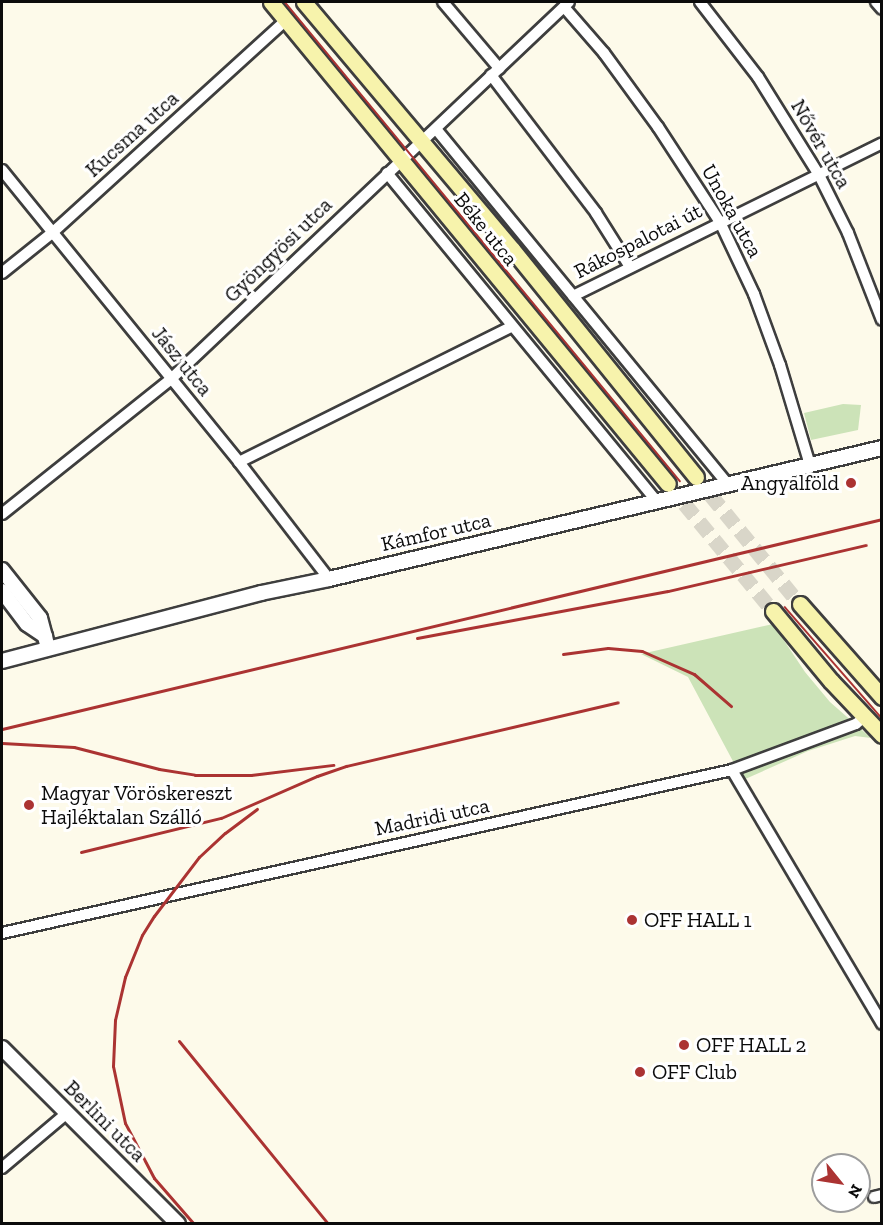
<!DOCTYPE html>
<html>
<head>
<meta charset="utf-8">
<style>
  body { margin:0 }
  #map { position:relative; width:883px; height:1225px; overflow:hidden; background:#fdfaea; font-family:"Zilla Slab",serif }
  div>[style] { position:absolute }
  [style*='--x'] { left:calc(var(--x)*1px); top:calc(var(--y)*1px); width:calc(var(--w)*1px); rotate:calc(var(--a)*1deg) }
  .green>* { inset:0; background:#cce3b8 }
  .secondary-tunnel>* { height:15px; margin-top:-7.5px; transform-origin:0; background:repeating-linear-gradient(90deg,#d9d6c9 0 15px,transparent 0 23px) }
  .roads { filter:drop-shadow(2px 0 #3e3e3e) drop-shadow(-2px 0 #3e3e3e) drop-shadow(0 2px #3e3e3e) drop-shadow(0 -2px #3e3e3e) }
  .minor>* { height:10px; margin:-5px; padding:0 5px; transform-origin:5px; border-radius:5px; background:#fff }
  .tertiary>* { height:14px; margin:-7px; padding:0 7px; transform-origin:7px; border-radius:7px; background:#fff }
  .secondary>* { height:15px; margin:-7.5px; padding:0 7.5px; transform-origin:7.5px; border-radius:7.5px; background:#f7f3ac }
  .tram>* { height:1.5px; margin:-0.75px; padding:0 0.75px; transform-origin:0.75px; border-radius:0.75px; background:#ab3332 }
  .rail>* { height:3px; margin:-1.5px; padding:0 1.5px; transform-origin:1.5px; border-radius:1.5px; background:#ab3332 }
  .dots>* { width:16px; height:16px; translate:-50% -50%; box-sizing:border-box; border:3px solid #fff; border-radius:50% }
  span { translate:-50% -50%; white-space:nowrap; text-align:center; line-height:1.15; -webkit-text-stroke:6px #fff; paint-order:stroke }
  .street-label { font-size:21px; color:#0b0b0b }
  .poi-label { font-size:21px; color:#0b0b0b }
  .right { translate:-100% -50%; text-align:right }
  .left { translate:0 -50%; text-align:left }
  .frame { position:absolute; inset:0; border:3px solid #0b0b0b; pointer-events:none }
  .north { position:absolute; left:811px; top:1153px; width:60px; height:60px; box-sizing:border-box; background:#fff; border:2px solid #9d9d9d; border-radius:50%; rotate:120deg; font-size:16px; font-weight:700; line-height:24px; text-align:center; color:#0b0b0b }
  .north::after { content:''; display:block; margin:auto; width:21px; height:27px; background:#ab3332; clip-path:polygon(50% 0,100% 100%,50% 72%,0 100%) }
</style>
</head>
<body>
<div id="map">
  <div class="green">
    <div style="clip-path:polygon(843px 404px,861px 405px,858px 430px,811px 440px,804px 413px)"></div>
    <div style="clip-path:polygon(773px 624px,805px 672px,830px 702px,871px 738px,855px 736px,808px 751px,743px 780px,688px 677px,641px 654px)"></div>
  </div>
  <div class="secondary-tunnel">
    <div style="--x:696;--y:477;--w:164;--a:50.7"></div>
    <div style="--x:670;--y:486;--w:162;--a:50.5"></div>
  </div>
  <div class="roads">
    <div class="minor">
      <div style="--x:443;--y:2;--w:87;--a:49.7"></div>
      <div style="--x:700;--y:2;--w:95;--a:52.3"></div>
      <div style="--x:758;--y:77;--w:115;--a:58.1"></div>
      <div style="--x:819;--y:175;--w:65;--a:63.4"></div>
      <div style="--x:848;--y:233;--w:93;--a:68.7"></div>
      <div style="--x:876;--y:2;--w:9;--a:49"></div>
      <div style="--x:564;--y:7;--w:61;--a:49"></div>
      <div style="--x:604;--y:53;--w:92;--a:53.9"></div>
      <div style="--x:658;--y:127;--w:113;--a:56.9"></div>
      <div style="--x:720;--y:222;--w:80;--a:64.7"></div>
      <div style="--x:754;--y:294;--w:76;--a:69.9"></div>
      <div style="--x:780;--y:365;--w:104;--a:73.3"></div>
      <div style="--x:491;--y:75;--w:173;--a:52.7"></div>
      <div style="--x:596;--y:213;--w:64;--a:57.8"></div>
      <div style="--x:436;--y:129;--w:460;--a:50.6"></div>
      <div style="--x:2;--y:170;--w:376;--a:50.9"></div>
      <div style="--x:239;--y:462;--w:148;--a:52.4"></div>
      <div style="--x:387;--y:173;--w:424;--a:50.6"></div>
      <div style="--x:2;--y:273;--w:64;--a:-38.7"></div>
      <div style="--x:52;--y:233;--w:316;--a:-42.3"></div>
      <div style="--x:573;--y:296;--w:345;--a:-26.3"></div>
      <div style="--x:239;--y:462;--w:304;--a:-26.4"></div>
      <div style="--x:2;--y:514;--w:216;--a:-38.6"></div>
      <div style="--x:171;--y:379;--w:548;--a:-43.45"></div>
      <div style="--x:732;--y:770;--w:295;--a:59.4"></div>
      <div style="--x:2;--y:933;--w:748;--a:-12.59"></div>
      <div style="--x:732;--y:770;--w:132;--a:-20.4"></div>
      <div style="--x:856;--y:724;--w:11;--a:-41"></div>
      <div style="--x:2;--y:1168;--w:85;--a:-40.2"></div>
      <div style="--x:874;--y:1197;--w:8;--a:-14"></div>
    </div>
    <div class="tertiary">
      <div style="--x:2;--y:570;--w:61;--a:51.6"></div>
      <div style="--x:40;--y:618;--w:31;--a:75"></div>
      <div style="--x:2;--y:591;--w:41;--a:52.9"></div>
      <div style="--x:27;--y:624;--w:22;--a:34"></div>
      <div style="--x:2;--y:661;--w:268;--a:-14.7"></div>
      <div style="--x:261;--y:593;--w:69;--a:-11.6"></div>
      <div style="--x:329;--y:579;--w:568;--a:-13.33"></div>
      <div style="--x:2;--y:1048;--w:249;--a:45"></div>
    </div>
    <div class="secondary">
      <div style="--x:271;--y:2;--w:624;--a:50.52"></div>
      <div style="--x:304;--y:2;--w:323;--a:49.9"></div>
      <div style="--x:512;--y:249;--w:293;--a:51.1"></div>
      <div style="--x:800;--y:604;--w:124;--a:48.6"></div>
      <div style="--x:773;--y:611;--w:91;--a:50.4"></div>
      <div style="--x:831;--y:681;--w:74;--a:46.6"></div>
    </div>
  </div>
  <div class="tram">
    <div style="--x:285;--y:2;--w:621;--a:50.49"></div>
    <div style="--x:785;--y:607;--w:147;--a:48.9"></div>
  </div>
  <div class="rail">
    <div style="--x:417;--y:638;--w:255;--a:-10.6"></div>
    <div style="--x:668;--y:591;--w:203;--a:-13.1"></div>
    <div style="--x:563;--y:654;--w:45;--a:-7.6"></div>
    <div style="--x:608;--y:648;--w:34;--a:5"></div>
    <div style="--x:642;--y:651;--w:57;--a:23.9"></div>
    <div style="--x:694;--y:674;--w:49;--a:40.9"></div>
    <div style="--x:2;--y:729;--w:905;--a:-13.42"></div>
    <div style="--x:2;--y:743;--w:72;--a:3.2"></div>
    <div style="--x:74;--y:747;--w:88;--a:14.5"></div>
    <div style="--x:159;--y:769;--w:36;--a:9"></div>
    <div style="--x:195;--y:775;--w:56;--a:0"></div>
    <div style="--x:251;--y:775;--w:83;--a:-7"></div>
    <div style="--x:81;--y:852;--w:144;--a:-13.7"></div>
    <div style="--x:221;--y:818;--w:105;--a:-23.6"></div>
    <div style="--x:317;--y:776;--w:31;--a:-19"></div>
    <div style="--x:346;--y:766;--w:279;--a:-13.2"></div>
    <div style="--x:179;--y:1041;--w:236;--a:50.8"></div>
    <div style="--x:194;--y:1224;--w:61;--a:-131"></div>
    <div style="--x:154;--y:1178;--w:62;--a:-117.8"></div>
    <div style="--x:125;--y:1123;--w:58;--a:-101.9"></div>
    <div style="--x:113;--y:1066;--w:46;--a:-87.5"></div>
    <div style="--x:115;--y:1020;--w:44;--a:-76.9"></div>
    <div style="--x:125;--y:977;--w:45;--a:-68"></div>
    <div style="--x:142;--y:935;--w:22;--a:-58"></div>
    <div style="--x:154;--y:916;--w:74;--a:-52.7"></div>
    <div style="--x:199;--y:857;--w:35;--a:-43"></div>
    <div style="--x:225;--y:833;--w:40;--a:-37"></div>
  </div>
  <div class="dots">
    <div style="left:851px;top:483px;background:#ab3332"></div>
    <div style="left:29px;top:805px;background:#ab3332"></div>
    <div style="left:632px;top:920px;background:#ab3332"></div>
    <div style="left:684px;top:1045px;background:#ab3332"></div>
    <div style="left:640px;top:1072px;background:#ab3332"></div>
  </div>
  <div class="street-label">
    <span style="left:132px;top:134px;rotate:-42deg">Kucsma utca</span>
    <span style="left:821px;top:144px;rotate:60deg">Nővér utca</span>
    <span style="left:732px;top:211px;rotate:61deg">Unoka utca</span>
    <span style="left:486px;top:229px;rotate:51deg">Béke utca</span>
    <span style="left:638px;top:241px;rotate:-27deg">Rákospalotai út</span>
    <span style="left:278px;top:250px;rotate:-44deg">Gyöngyösi utca</span>
    <span style="left:182px;top:361px;rotate:51deg">Jász utca</span>
    <span style="left:436px;top:532px;rotate:-13deg">Kámfor utca</span>
    <span style="left:432px;top:817px;rotate:-12deg">Madridi utca</span>
    <span style="left:105px;top:1121px;rotate:45deg">Berlini utca</span>
  </div>
  <div class="poi-label">
    <span class="right" style="left:839px;top:483px">Angyalföld</span>
    <span class="left" style="left:41px;top:805px">Magyar Vöröskereszt<br>Hajléktalan Szálló</span>
    <span class="left" style="left:644px;top:920px">OFF HALL 1</span>
    <span class="left" style="left:696px;top:1045px">OFF HALL 2</span>
    <span class="left" style="left:652px;top:1072px">OFF Club</span>
  </div>
  <div class="frame"></div>
  <div class="north">N</div>
</div>
</body>
</html>
